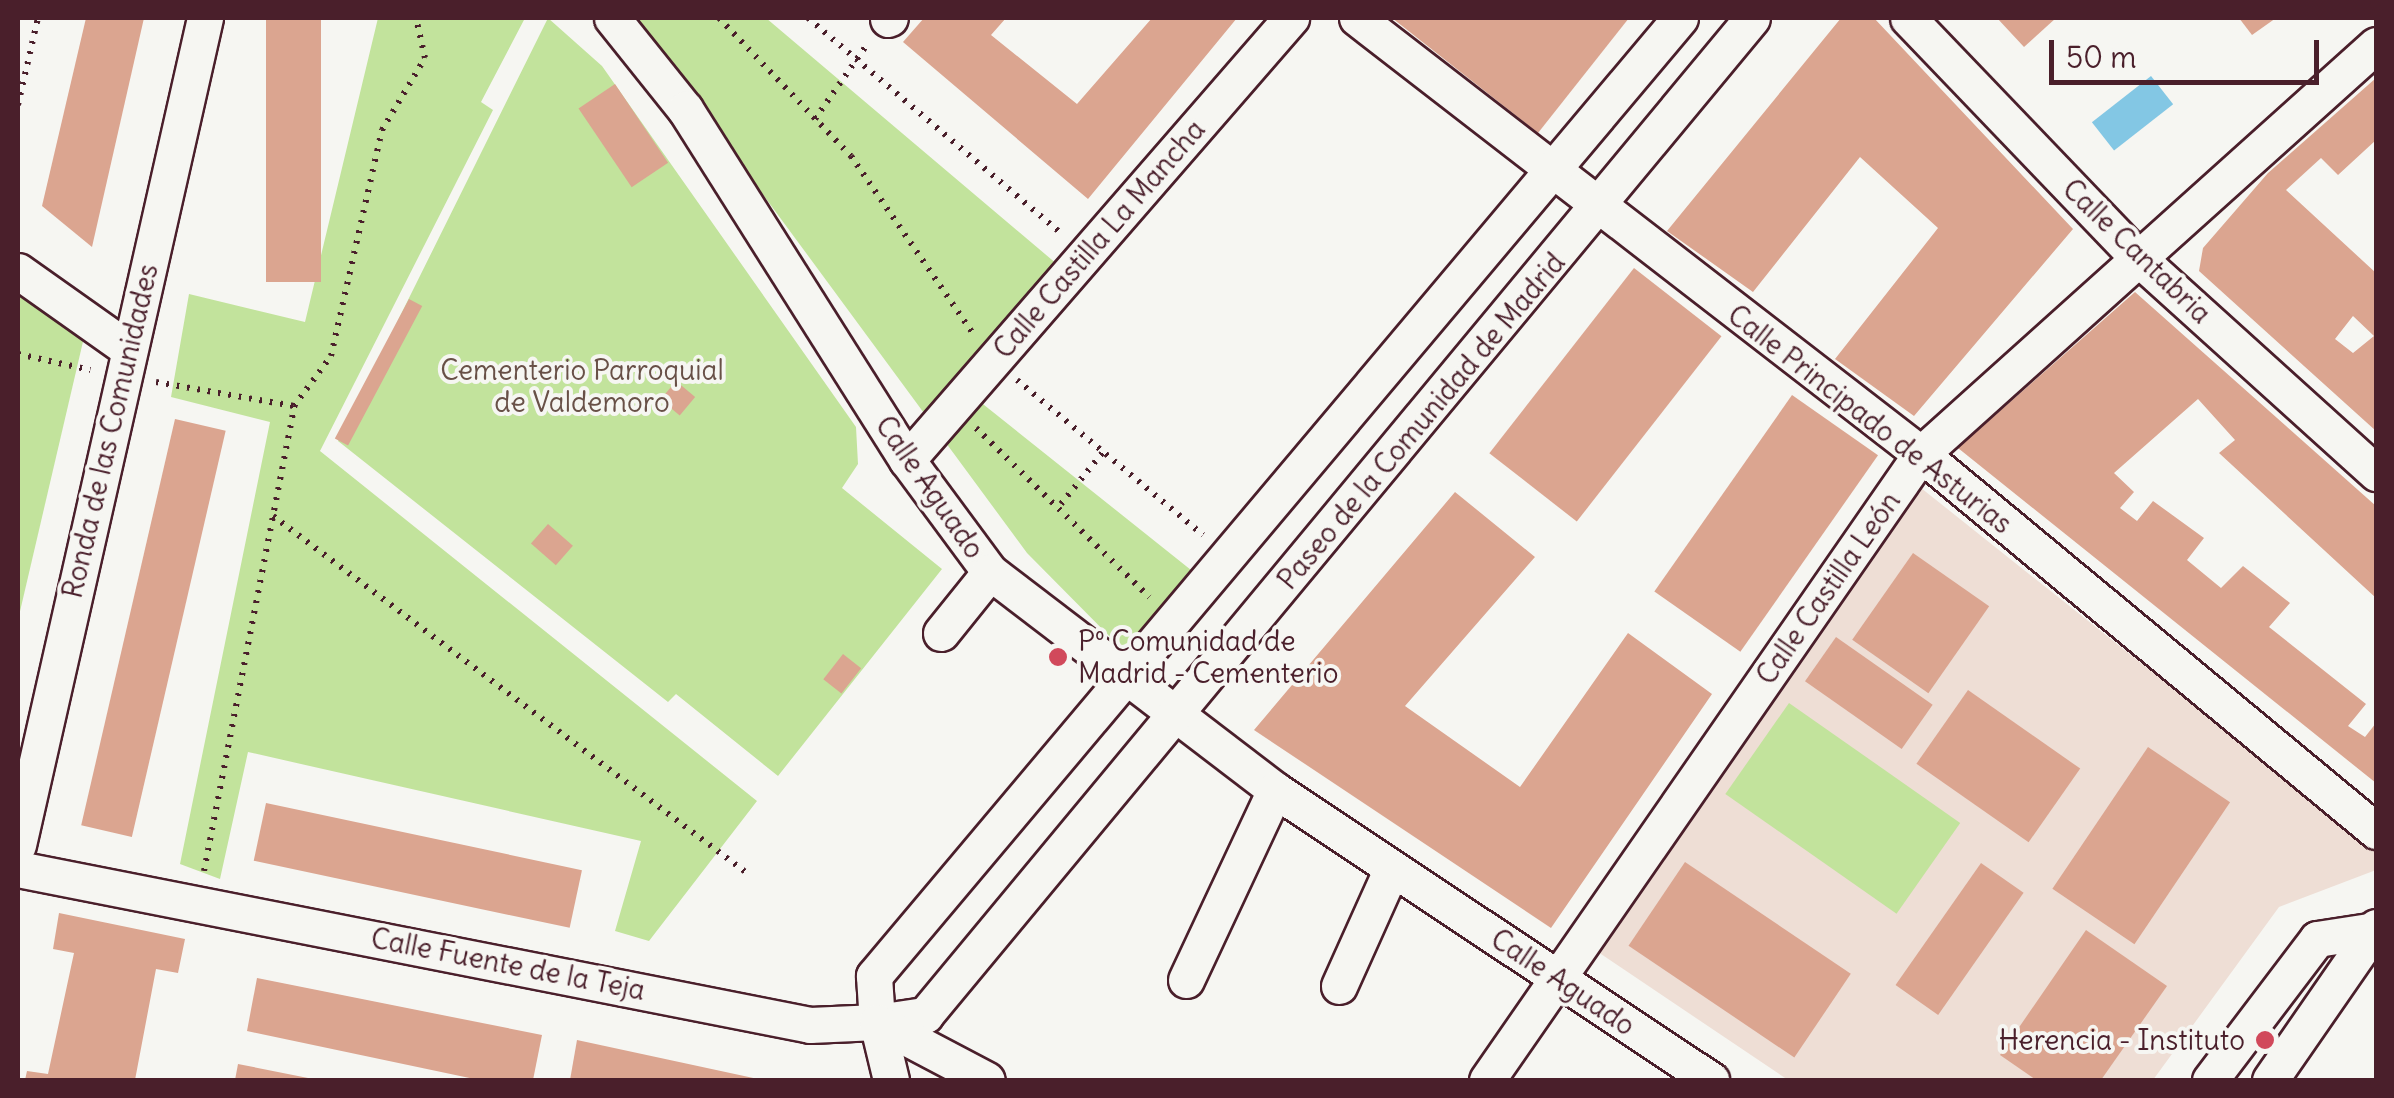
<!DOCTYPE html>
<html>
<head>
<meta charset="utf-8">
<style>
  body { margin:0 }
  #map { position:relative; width:2394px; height:1098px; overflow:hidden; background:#f6f6f2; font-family:Delius,sans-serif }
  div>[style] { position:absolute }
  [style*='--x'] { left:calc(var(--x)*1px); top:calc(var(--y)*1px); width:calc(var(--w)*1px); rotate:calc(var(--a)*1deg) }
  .built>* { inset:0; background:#eeded5 }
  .green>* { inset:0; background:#c2e39c; transform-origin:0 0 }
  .water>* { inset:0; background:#83c7e4; transform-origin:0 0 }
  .building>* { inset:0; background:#dba590; transform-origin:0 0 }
  .path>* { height:6px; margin-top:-3px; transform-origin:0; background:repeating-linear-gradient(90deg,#4a1f2b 0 2.5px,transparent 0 10.5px) }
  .roads { filter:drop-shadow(2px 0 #4a1f2b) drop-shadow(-2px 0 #4a1f2b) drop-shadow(0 2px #4a1f2b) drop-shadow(0 -2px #4a1f2b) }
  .minor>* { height:35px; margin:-17.5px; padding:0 17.5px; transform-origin:17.5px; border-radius:17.5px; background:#f6f6f2 }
  .dots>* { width:28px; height:28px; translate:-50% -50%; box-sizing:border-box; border:5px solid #f6f6f2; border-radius:50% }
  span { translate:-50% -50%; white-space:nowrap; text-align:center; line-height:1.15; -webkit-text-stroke:8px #f6f6f2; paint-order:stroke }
  .street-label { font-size:28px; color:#4a1f2b }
  .park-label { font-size:28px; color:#685047 }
  .poi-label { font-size:28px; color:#4a1f2b }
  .left { translate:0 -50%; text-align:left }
  .right { translate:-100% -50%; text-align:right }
  .frame { position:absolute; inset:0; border:20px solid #4a1f2b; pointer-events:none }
  .scale { position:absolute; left:2049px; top:40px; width:270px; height:45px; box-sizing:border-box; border:5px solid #4a1f2b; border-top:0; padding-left:12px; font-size:30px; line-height:35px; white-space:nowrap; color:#4a1f2b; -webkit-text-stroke:8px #f6f6f2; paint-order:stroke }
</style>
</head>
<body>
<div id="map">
  <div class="built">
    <div style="clip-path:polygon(1916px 484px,2376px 850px,2376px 870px,2279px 907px,2153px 1080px,1788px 1080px,1598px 952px)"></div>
  </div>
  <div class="green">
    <div style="clip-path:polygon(378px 18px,525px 18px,481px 102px,493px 110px,320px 451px,757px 801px,649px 941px,615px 931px,641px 841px,248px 752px,220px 879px,180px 864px,270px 422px,171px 397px,189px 294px,305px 322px)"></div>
    <div style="clip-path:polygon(548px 18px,602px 66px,856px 427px,858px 464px,842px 488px,942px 569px,778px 776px,676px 694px,668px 702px,338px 441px)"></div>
    <div style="clip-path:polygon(633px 18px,766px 18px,1058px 265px,954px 381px,1191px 570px,1124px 651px,1027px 553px)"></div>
    <div style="clip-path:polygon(18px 284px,85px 333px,18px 620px)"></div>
    <div style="left:1789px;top:703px;width:209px;height:111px;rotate:35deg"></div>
  </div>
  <div class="water">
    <div style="left:2151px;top:76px;width:36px;height:75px;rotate:52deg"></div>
  </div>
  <div class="building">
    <div style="clip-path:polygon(86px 18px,144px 18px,92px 247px,42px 206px)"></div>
    <div style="left:266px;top:18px;width:55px;height:264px"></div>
    <div style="clip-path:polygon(924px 18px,1006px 18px,991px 35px,1077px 104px,1152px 18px,1237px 18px,1088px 199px,903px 42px)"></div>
    <div style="clip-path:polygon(1392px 18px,1629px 18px,1538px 133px)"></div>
    <div style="clip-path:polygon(1841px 18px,1874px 18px,2073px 229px,1914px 416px,1835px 359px,1938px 228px,1860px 157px,1753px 292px,1667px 231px)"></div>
    <div style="clip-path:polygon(1997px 18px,2056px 18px,2024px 47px)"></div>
    <div style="clip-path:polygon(2239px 18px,2276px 18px,2252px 35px)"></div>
    <div style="clip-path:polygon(evenodd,2376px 78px,2376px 140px,2338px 175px,2321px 158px,2286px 190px,2376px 273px,2376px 431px,2199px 271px,2203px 248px,2268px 173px,2376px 78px,2353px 316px,2374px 336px,2353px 353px,2335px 339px,2353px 316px)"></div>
    <div style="left:615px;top:84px;width:95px;height:44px;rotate:56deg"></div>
    <div style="left:1634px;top:268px;width:111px;height:235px;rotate:38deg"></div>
    <div style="clip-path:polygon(2135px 292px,2376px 506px,2376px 598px,2219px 453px,2235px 440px,2198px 399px,2114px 473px,2134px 492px,2120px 508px,2137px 521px,2153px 501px,2204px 538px,2187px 560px,2221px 588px,2243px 566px,2290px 603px,2269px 627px,2366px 704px,2348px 726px,2365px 737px,2376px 723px,2376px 783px,1958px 448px)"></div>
    <div style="left:409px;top:299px;width:15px;height:158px;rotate:28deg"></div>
    <div style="left:676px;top:381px;width:25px;height:24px;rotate:40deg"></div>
    <div style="left:1792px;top:395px;width:105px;height:240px;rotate:35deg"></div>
    <div style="left:175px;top:419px;width:52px;height:417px;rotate:13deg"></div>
    <div style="clip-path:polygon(1455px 492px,1535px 557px,1405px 706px,1520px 787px,1628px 633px,1712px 694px,1551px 928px,1254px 730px)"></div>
    <div style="left:548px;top:524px;width:33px;height:26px;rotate:41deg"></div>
    <div style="left:1913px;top:553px;width:93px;height:106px;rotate:35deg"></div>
    <div style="left:1836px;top:637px;width:118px;height:54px;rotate:35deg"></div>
    <div style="left:843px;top:654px;width:23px;height:32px;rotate:38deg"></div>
    <div style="left:1968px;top:690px;width:137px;height:90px;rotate:35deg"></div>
    <div style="left:2148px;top:747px;width:99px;height:171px;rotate:34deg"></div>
    <div style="left:266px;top:803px;width:323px;height:59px;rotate:12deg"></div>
    <div style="left:1685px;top:862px;width:200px;height:101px;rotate:34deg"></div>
    <div style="left:1981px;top:863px;width:52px;height:149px;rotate:35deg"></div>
    <div style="clip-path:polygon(59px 913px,185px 939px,178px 973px,156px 969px,135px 1080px,25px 1080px,27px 1071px,48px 1074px,74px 953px,53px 949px)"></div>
    <div style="clip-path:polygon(2086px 930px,2167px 986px,2101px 1080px,2036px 1080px,2000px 1055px)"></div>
    <div style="clip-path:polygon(257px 978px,542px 1035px,533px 1080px,479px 1080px,247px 1031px)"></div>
    <div style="clip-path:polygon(577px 1040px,758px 1079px,758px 1080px,570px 1080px)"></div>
    <div style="clip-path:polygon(238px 1064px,313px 1079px,313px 1080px,235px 1080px)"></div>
  </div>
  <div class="path">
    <div style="--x:719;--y:18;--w:191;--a:46.3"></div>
    <div style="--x:851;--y:156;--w:217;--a:55.5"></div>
    <div style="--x:808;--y:18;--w:333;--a:40.4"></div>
    <div style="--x:18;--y:105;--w:89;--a:-77.1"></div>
    <div style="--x:815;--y:119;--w:93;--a:-55.1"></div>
    <div style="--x:18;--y:354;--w:74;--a:12.5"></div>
    <div style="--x:1017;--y:380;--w:242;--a:39.8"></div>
    <div style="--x:156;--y:382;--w:140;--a:9.9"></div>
    <div style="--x:294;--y:406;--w:62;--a:-53.5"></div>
    <div style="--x:331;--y:356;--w:232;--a:-77.3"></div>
    <div style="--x:382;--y:130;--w:84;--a:-59.2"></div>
    <div style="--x:425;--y:58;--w:41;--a:-102.7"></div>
    <div style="--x:976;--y:428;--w:242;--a:44.3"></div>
    <div style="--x:1061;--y:504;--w:67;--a:-51.1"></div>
    <div style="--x:273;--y:516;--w:593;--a:36.99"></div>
    <div style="--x:204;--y:871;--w:474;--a:-79"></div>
  </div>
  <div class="roads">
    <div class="minor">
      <div style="--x:612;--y:18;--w:117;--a:51.3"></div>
      <div style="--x:685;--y:109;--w:415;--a:57.7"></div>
      <div style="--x:907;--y:460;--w:139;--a:53.5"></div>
      <div style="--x:990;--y:572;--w:359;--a:37.4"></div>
      <div style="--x:1275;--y:790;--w:524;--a:33.63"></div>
      <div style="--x:1357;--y:18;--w:713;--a:37.71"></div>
      <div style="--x:1921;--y:454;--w:591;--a:39.64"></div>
      <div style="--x:1680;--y:18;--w:1252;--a:130.08"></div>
      <div style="--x:874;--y:976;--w:46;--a:86.3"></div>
      <div style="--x:877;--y:1022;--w:49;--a:-8.3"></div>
      <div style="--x:925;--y:1015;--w:1295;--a:-50.32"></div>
      <div style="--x:1908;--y:18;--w:330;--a:46.2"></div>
      <div style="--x:2136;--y:256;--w:324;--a:42.1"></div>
      <div style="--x:888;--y:19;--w:2;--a:-27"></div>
      <div style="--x:18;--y:271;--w:135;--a:35.3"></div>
      <div style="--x:907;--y:460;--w:586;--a:-49.02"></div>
      <div style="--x:941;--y:633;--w:78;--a:-51.2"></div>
      <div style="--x:18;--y:845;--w:848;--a:-77.26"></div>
      <div style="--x:18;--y:869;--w:807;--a:11.14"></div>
      <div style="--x:810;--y:1025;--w:67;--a:-2.6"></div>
      <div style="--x:877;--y:1022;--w:124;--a:27.8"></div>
      <div style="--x:1186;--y:980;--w:210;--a:-64.9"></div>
      <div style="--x:1339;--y:986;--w:129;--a:-65.8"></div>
      <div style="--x:877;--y:1022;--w:60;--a:76.4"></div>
      <div style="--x:1487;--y:1080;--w:762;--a:-55.27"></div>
      <div style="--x:1921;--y:454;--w:612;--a:-41.95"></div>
      <div style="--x:2210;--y:1080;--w:177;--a:-52.8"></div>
      <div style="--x:2317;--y:939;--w:59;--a:-8.8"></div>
      <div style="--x:2270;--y:1080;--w:186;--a:-55.3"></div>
    </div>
  </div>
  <div class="dots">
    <div style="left:1058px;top:657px;background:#d1495b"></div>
    <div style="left:2265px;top:1040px;background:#d1495b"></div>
  </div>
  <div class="street-label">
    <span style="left:1099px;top:239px;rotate:-49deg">Calle Castilla La Mancha</span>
    <span style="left:2137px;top:251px;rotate:44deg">Calle Cantabria</span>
    <span style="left:1870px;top:419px;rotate:38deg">Calle Principado de Asturias</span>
    <span style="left:1421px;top:421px;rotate:-50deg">Paseo de la Comunidad de Madrid</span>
    <span style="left:110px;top:431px;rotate:-77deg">Ronda de las Comunidades</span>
    <span style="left:930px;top:487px;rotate:55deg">Calle Aguado</span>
    <span style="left:1828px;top:588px;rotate:-55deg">Calle Castilla León</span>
    <span style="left:508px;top:964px;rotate:11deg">Calle Fuente de la Teja</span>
    <span style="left:1563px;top:982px;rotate:34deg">Calle Aguado</span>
  </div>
  <div class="park-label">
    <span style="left:582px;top:386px">Cementerio Parroquial<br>de Valdemoro</span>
  </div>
  <div class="poi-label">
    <span class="left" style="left:1078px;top:657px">Pº Comunidad de<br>Madrid - Cementerio</span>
    <span class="right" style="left:2245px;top:1040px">Herencia - Instituto</span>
  </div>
  <div class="frame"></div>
  <div class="scale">50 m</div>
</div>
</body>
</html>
